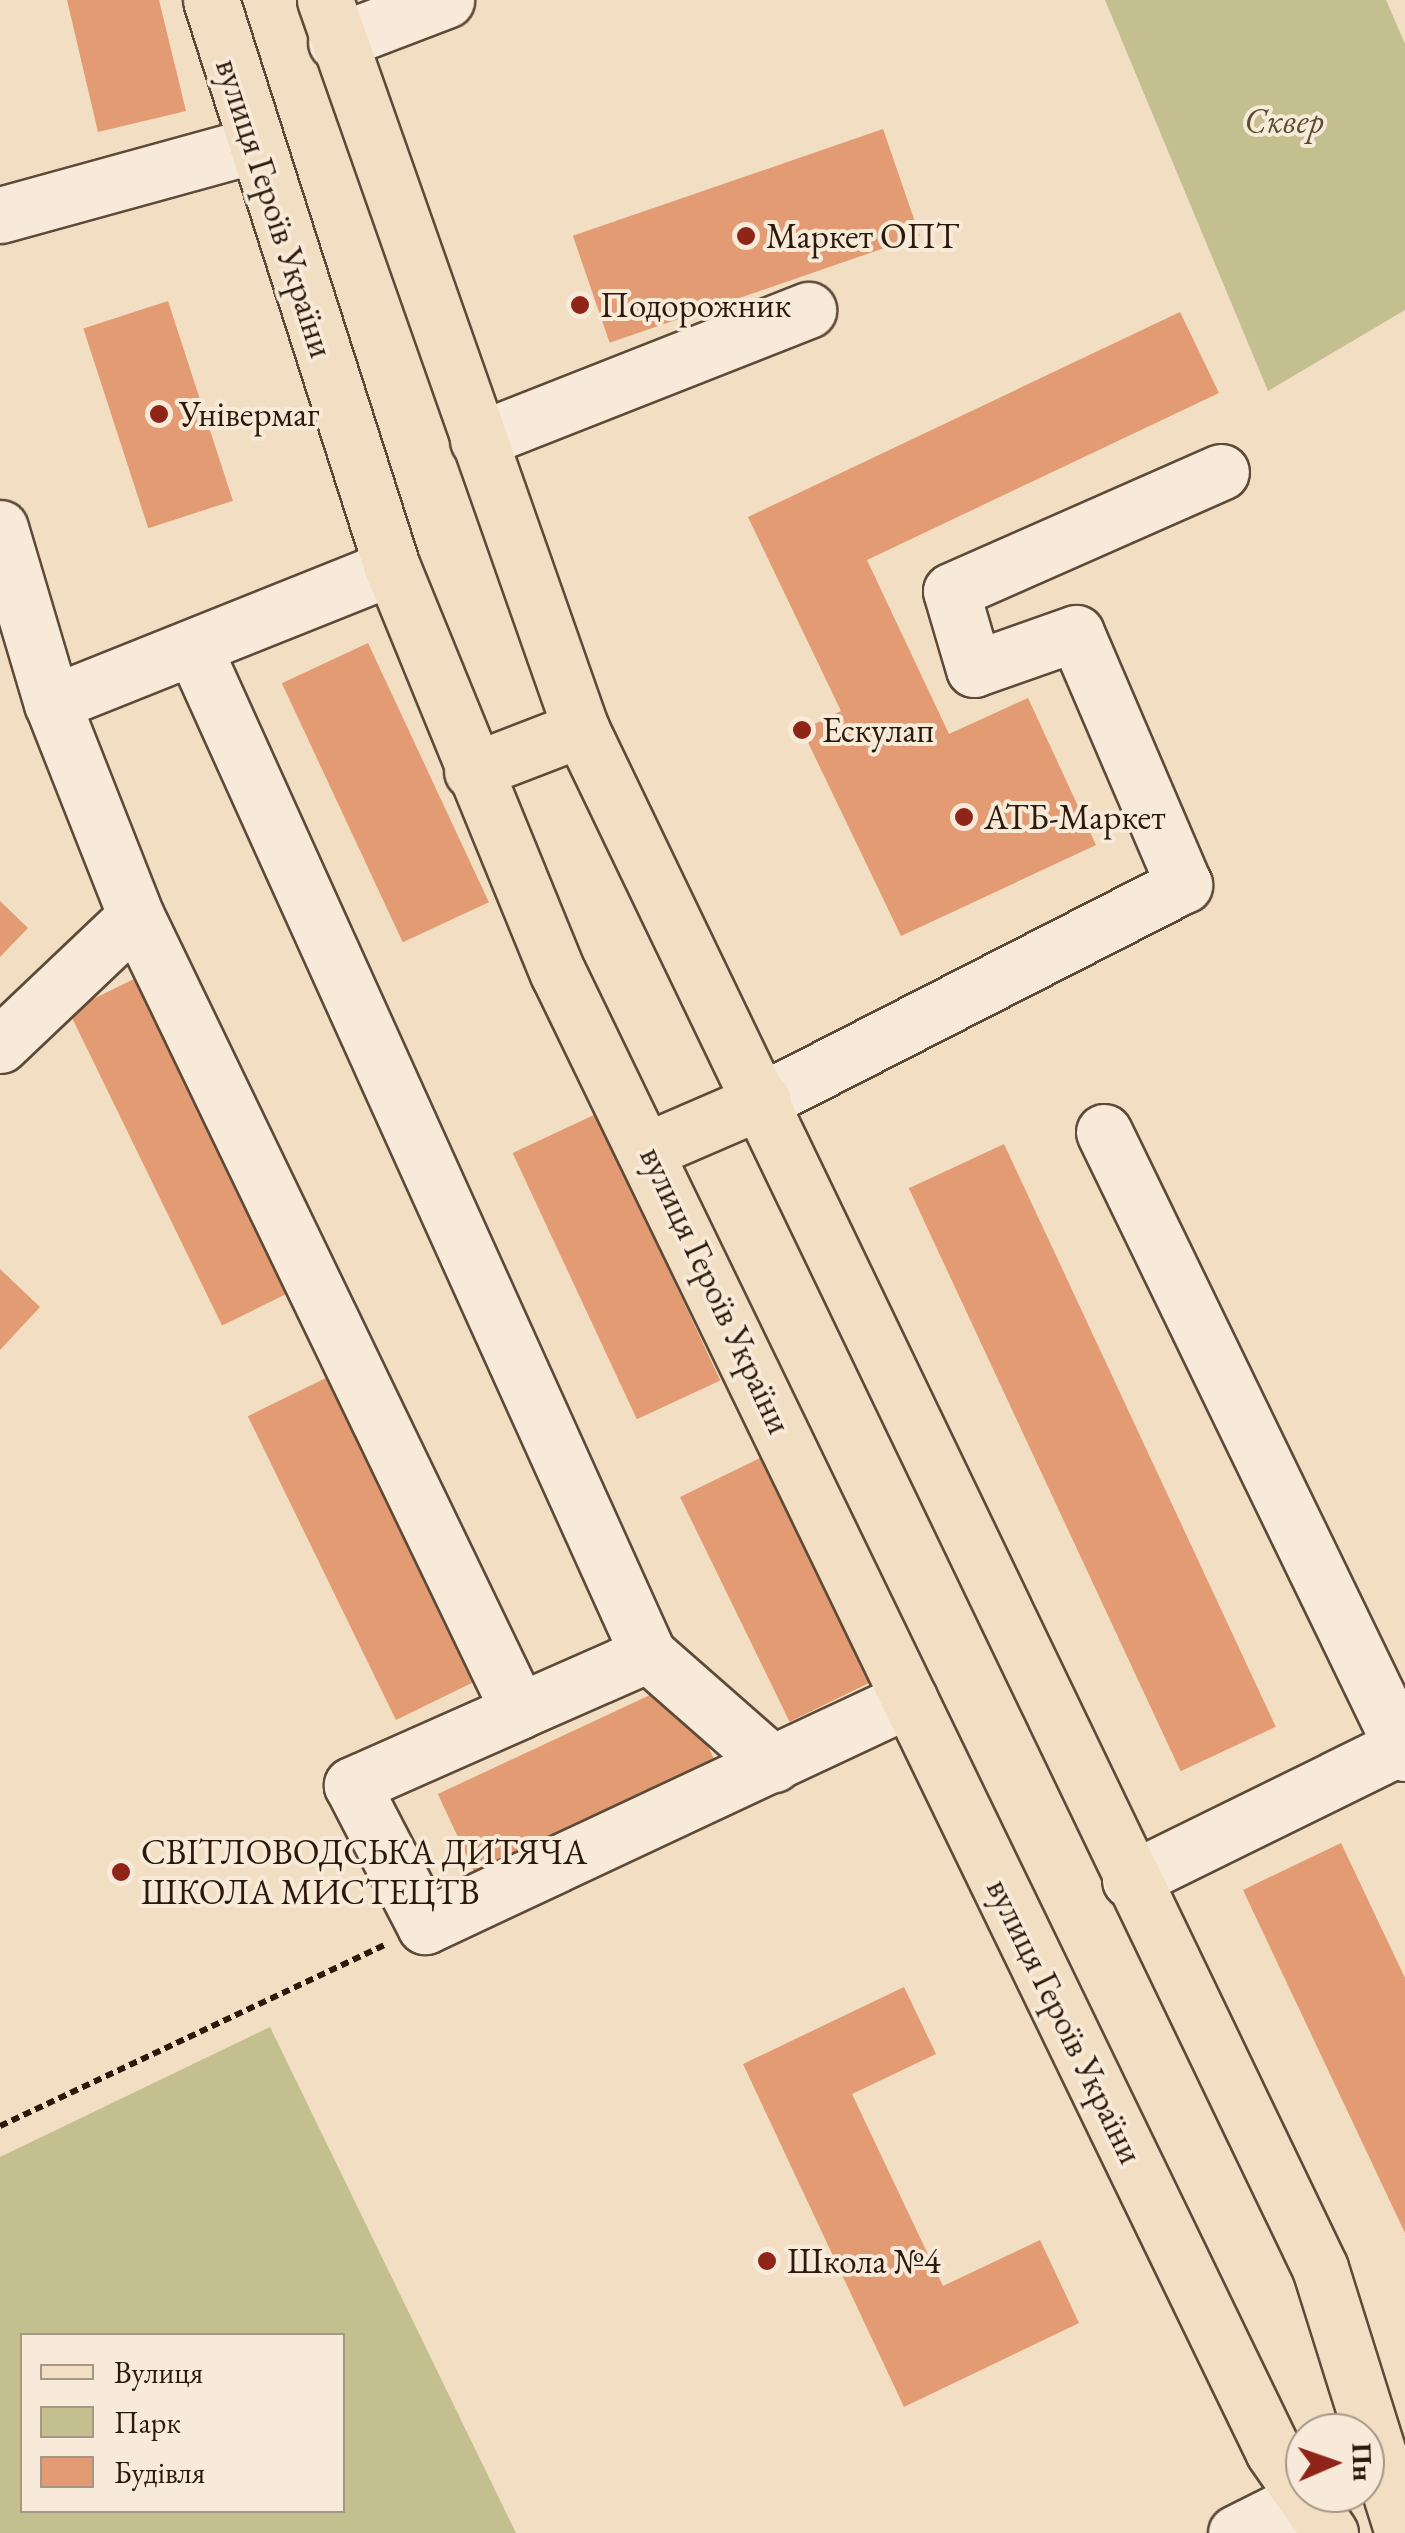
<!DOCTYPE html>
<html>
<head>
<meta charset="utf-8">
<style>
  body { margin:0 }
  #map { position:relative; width:1405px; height:2533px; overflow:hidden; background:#f2dec3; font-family:"EB Garamond",serif }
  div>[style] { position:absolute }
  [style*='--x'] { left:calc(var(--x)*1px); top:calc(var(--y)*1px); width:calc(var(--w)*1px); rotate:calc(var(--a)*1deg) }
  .green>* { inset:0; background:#c3bf8e }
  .building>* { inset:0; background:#e29b72; transform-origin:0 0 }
  .path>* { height:6px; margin-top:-3px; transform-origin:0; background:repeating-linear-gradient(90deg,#2d1909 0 8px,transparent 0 13px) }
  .roads { filter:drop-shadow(2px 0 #5e4a38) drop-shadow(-2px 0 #5e4a38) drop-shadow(0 2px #5e4a38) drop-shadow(0 -2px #5e4a38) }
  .minor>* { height:55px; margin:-27.5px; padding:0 27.5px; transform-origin:27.5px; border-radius:27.5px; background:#f7ead8 }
  .major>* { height:55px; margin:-27.5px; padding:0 27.5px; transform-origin:27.5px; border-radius:27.5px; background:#f2dec3 }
  .dots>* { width:28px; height:28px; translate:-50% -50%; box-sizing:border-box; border:5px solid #f7ead8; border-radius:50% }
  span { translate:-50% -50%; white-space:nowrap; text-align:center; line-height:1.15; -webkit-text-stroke:8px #f7ead8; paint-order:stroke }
  .park-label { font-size:35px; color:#5a4b31; font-style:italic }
  .street-label { font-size:35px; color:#2d1909 }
  .poi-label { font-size:35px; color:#2d1909 }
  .left { translate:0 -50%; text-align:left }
  .legend { position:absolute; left:20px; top:2333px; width:325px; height:180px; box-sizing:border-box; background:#f7ead8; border:2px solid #a69685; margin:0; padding:12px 18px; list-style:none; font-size:30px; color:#2d1909 }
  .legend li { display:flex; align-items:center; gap:20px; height:50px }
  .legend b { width:50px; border:2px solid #a69685 }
  .north { position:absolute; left:1285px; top:2413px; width:100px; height:100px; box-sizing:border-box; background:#f7ead8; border:2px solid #a69685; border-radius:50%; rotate:88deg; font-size:28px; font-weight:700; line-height:40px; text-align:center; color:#2d1909 }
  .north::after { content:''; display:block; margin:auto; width:35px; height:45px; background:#8f2418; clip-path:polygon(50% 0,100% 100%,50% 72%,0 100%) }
</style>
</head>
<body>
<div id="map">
  <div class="green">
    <div style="clip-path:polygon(1105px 0,1386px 0,1405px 44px,1405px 310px,1268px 391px)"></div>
    <div style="clip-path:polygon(evenodd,270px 2027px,516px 2533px,0 2533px,0 2157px,270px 2027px,22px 2336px,342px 2336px,342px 2510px,22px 2510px,22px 2336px)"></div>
  </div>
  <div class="building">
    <div style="clip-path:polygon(67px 0,159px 0,186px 111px,98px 132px)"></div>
    <div style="left:883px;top:129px;width:113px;height:328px;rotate:71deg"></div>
    <div style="left:168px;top:301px;width:210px;height:89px;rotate:72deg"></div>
    <div style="clip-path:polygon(1180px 312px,1219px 393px,867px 560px,949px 734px,1028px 698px,1096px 845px,901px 936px,802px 730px,841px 711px,748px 517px)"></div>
    <div style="left:368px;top:643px;width:286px;height:95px;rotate:65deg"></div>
    <div style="clip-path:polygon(0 901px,28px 928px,0 957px)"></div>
    <div style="left:136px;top:978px;width:350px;height:75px;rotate:64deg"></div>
    <div style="left:596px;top:1114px;width:294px;height:92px;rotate:65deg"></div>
    <div style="left:1004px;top:1144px;width:643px;height:105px;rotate:65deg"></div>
    <div style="clip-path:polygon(0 1269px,40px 1307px,0 1350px)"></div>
    <div style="left:326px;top:1378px;width:338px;height:87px;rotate:64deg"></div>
    <div style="left:760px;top:1458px;width:250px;height:89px;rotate:64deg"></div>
    <div style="left:678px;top:1682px;width:93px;height:265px;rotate:65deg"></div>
    <div style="clip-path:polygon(1341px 1843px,1405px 1978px,1405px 2233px,1243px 1890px)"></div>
    <div style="clip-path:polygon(904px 1987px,936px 2054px,852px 2094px,943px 2286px,1040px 2240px,1079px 2323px,904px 2407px,743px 2064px)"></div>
  </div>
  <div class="path">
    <div style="--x:0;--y:2126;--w:425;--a:-25.2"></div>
  </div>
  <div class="roads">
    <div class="minor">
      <div style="--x:336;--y:42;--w:118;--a:-20.9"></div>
      <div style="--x:0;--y:215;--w:259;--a:-15.4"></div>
      <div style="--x:478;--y:440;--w:355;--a:-21.5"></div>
      <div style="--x:0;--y:528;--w:183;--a:73.5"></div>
      <div style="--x:195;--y:651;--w:1101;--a:65.69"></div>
      <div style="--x:648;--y:1654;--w:141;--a:156.2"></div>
      <div style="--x:519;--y:1711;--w:882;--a:-115.72"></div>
      <div style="--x:136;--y:916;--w:229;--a:-111.5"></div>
      <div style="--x:52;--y:703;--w:366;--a:-21.8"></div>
      <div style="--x:0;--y:1045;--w:187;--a:-43.5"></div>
      <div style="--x:763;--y:1100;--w:473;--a:-27.1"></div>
      <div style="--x:1184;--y:885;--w:274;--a:-113.2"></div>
      <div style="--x:1076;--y:633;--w:108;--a:160.6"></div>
      <div style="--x:974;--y:669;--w:81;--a:-106.4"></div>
      <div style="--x:951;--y:591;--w:295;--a:-23.8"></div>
      <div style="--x:1104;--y:1132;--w:690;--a:64.14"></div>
      <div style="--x:648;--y:1654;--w:167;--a:41.3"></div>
      <div style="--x:519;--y:1711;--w:183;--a:156.1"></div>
      <div style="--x:352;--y:1785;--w:159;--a:62.6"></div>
      <div style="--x:425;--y:1926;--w:535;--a:-25.13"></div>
      <div style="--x:1130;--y:1880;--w:303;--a:-26.2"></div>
      <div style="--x:1236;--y:2533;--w:89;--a:-26.6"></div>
    </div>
    <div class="major">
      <div style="--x:211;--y:0;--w:595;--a:72.3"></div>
      <div style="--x:392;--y:567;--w:439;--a:67.8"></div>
      <div style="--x:558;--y:973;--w:1642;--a:64.18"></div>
      <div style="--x:1273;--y:2451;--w:100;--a:55.2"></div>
      <div style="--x:325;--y:0;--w:773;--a:70.65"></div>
      <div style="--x:581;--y:729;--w:1707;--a:64.35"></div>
      <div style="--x:1320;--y:2268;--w:278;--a:72.6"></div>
      <div style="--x:472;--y:771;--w:117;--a:-21.1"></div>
      <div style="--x:650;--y:1149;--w:123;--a:-23.4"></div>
    </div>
  </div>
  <div class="dots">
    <div style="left:746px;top:236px;background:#8f2418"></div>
    <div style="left:580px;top:305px;background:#8f2418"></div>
    <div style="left:159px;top:414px;background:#8f2418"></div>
    <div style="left:802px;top:730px;background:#8f2418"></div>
    <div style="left:964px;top:817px;background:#8f2418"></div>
    <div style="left:121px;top:1872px;background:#8f2418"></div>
    <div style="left:767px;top:2261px;background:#8f2418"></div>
  </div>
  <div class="park-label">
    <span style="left:1284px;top:121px">Сквер</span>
  </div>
  <div class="street-label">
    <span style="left:275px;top:208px;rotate:72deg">вулиця Героїв України</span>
    <span style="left:716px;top:1290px;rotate:65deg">вулиця Героїв України</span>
    <span style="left:1065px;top:2021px;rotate:64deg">вулиця Героїв України</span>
  </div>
  <div class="poi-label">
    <span class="left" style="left:766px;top:236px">Маркет ОПТ</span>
    <span class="left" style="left:600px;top:305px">Подорожник</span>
    <span class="left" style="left:179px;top:414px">Універмаг</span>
    <span class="left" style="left:822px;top:730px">Ескулап</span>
    <span class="left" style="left:984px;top:817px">АТБ-Маркет</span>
    <span class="left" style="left:141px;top:1872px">СВІТЛОВОДСЬКА ДИТЯЧА<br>ШКОЛА МИСТЕЦТВ</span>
    <span class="left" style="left:787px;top:2261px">Школа №4</span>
  </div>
  <ul class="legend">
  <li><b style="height:12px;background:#f2dec3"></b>Вулиця</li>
  <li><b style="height:28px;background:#c3bf8e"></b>Парк</li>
  <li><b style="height:28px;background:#e29b72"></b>Будівля</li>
  </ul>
  <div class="north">Пн</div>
</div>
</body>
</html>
